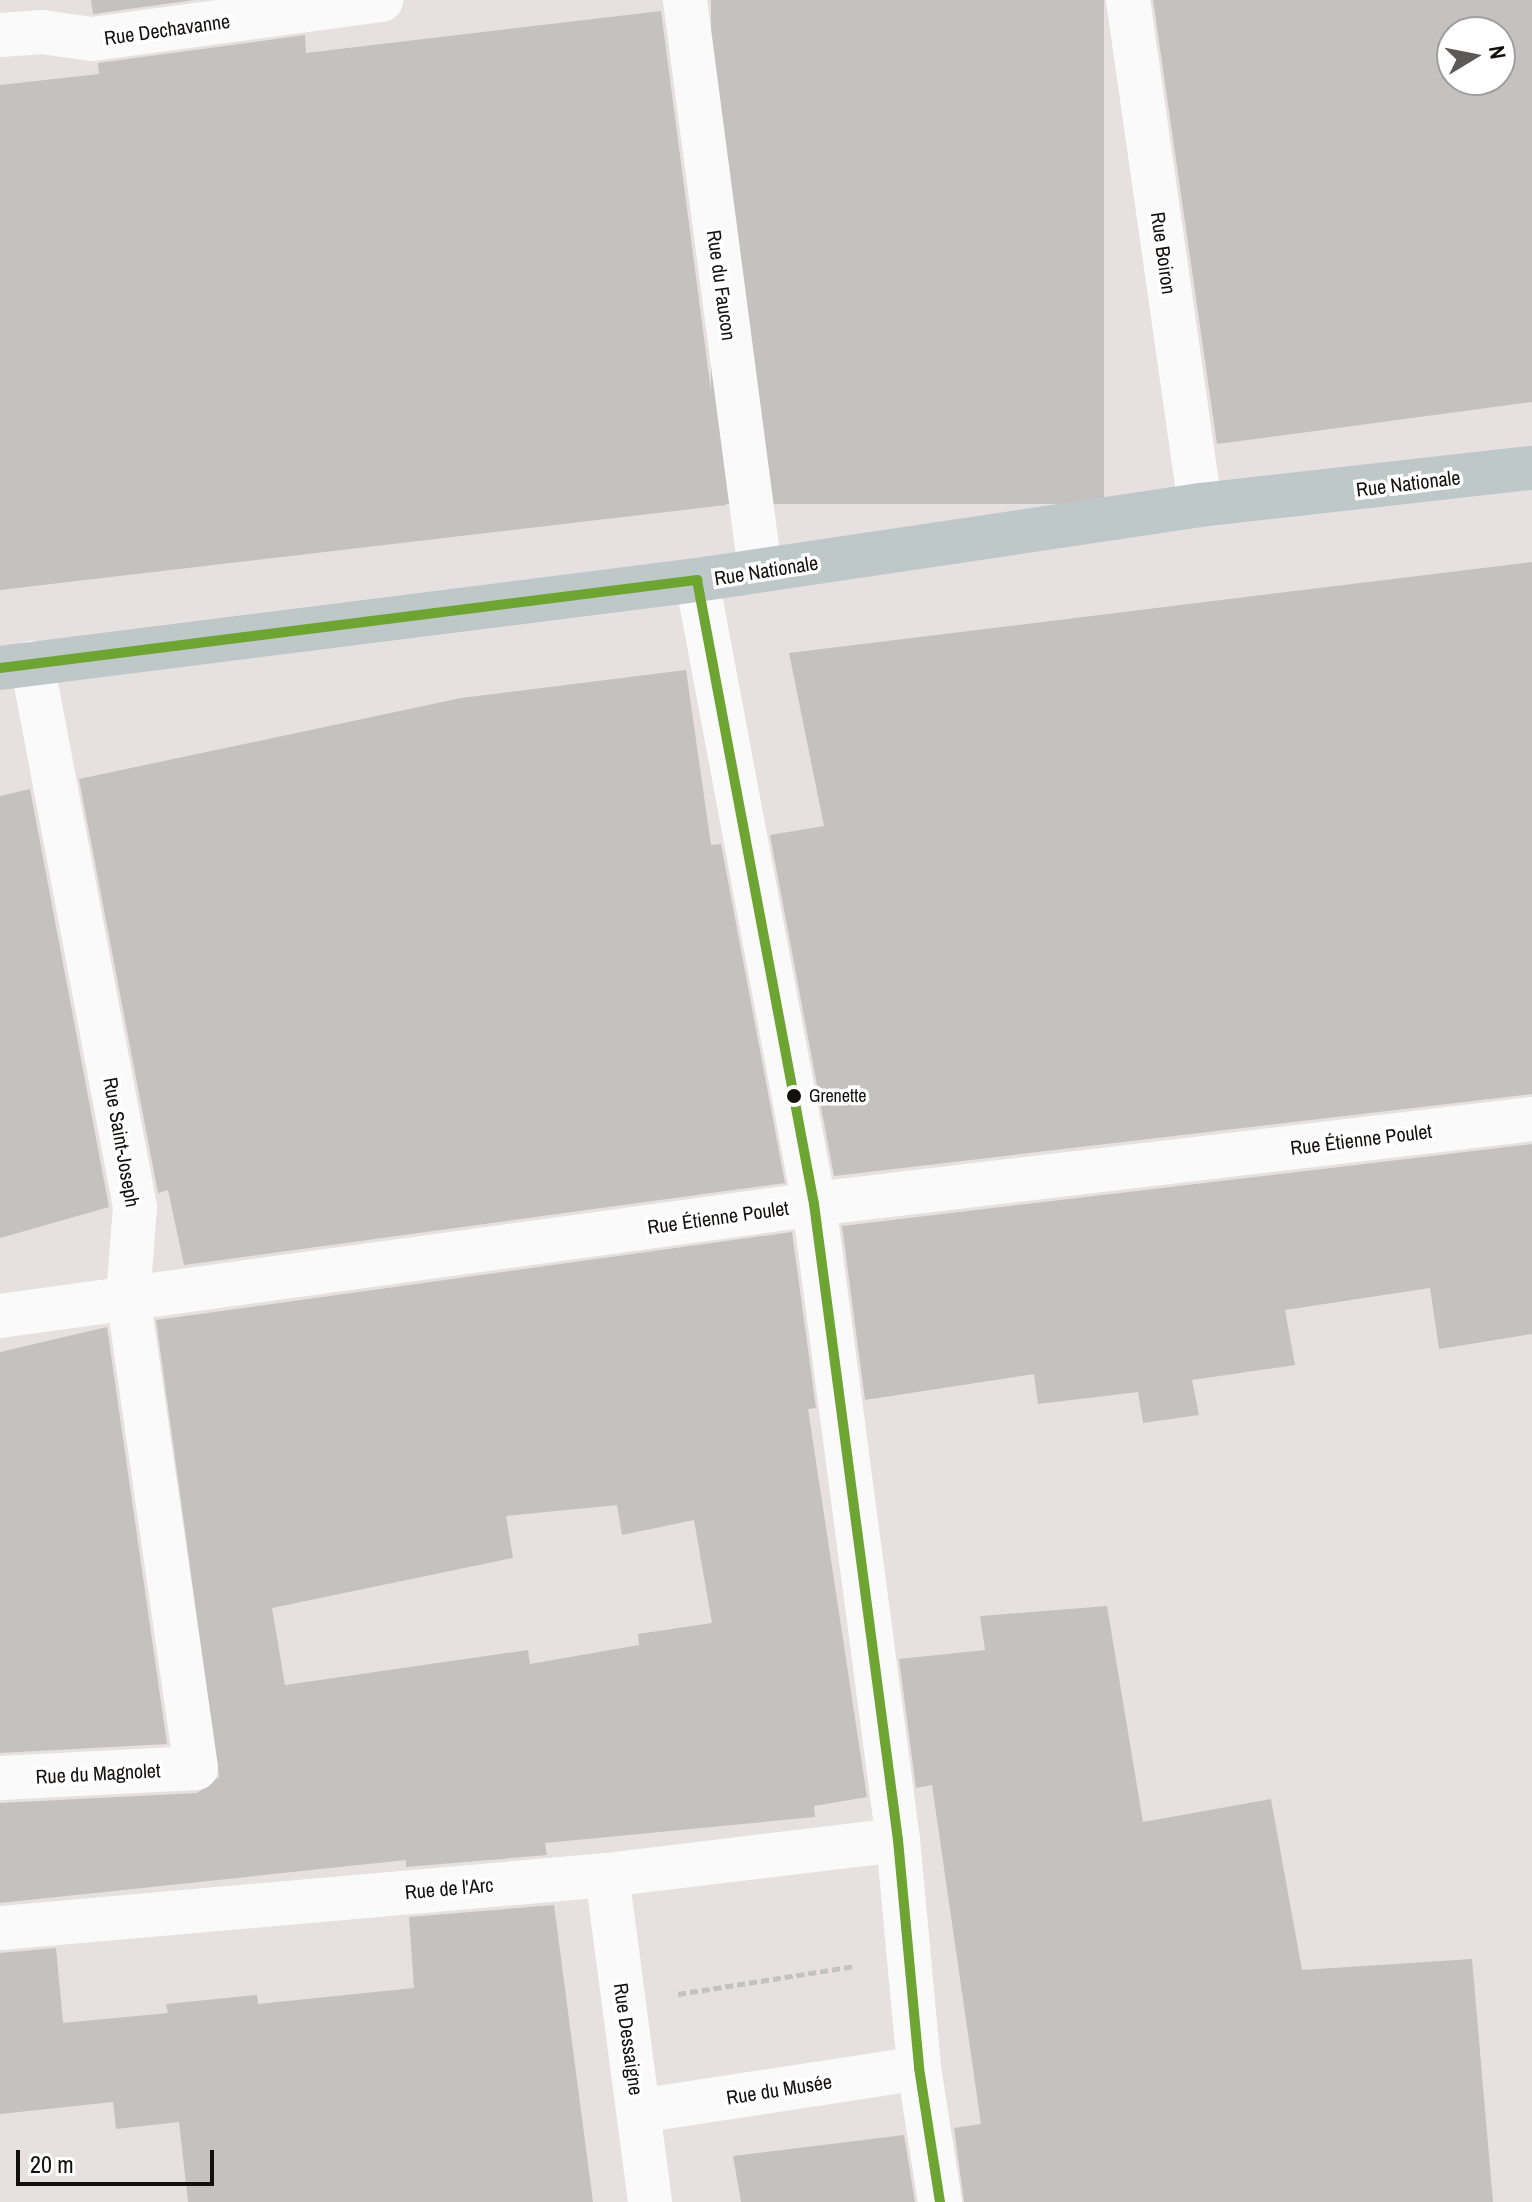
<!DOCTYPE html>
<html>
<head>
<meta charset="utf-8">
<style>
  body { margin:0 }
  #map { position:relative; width:1532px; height:2202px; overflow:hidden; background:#e6e1e0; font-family:"Archivo Narrow",sans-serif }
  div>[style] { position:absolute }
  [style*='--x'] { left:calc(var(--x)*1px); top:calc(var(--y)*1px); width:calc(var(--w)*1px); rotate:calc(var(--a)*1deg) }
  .building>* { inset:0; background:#c5c1c0; transform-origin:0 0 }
  .path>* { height:5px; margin-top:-2.5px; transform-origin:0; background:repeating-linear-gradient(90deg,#c3c1c1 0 8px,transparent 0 12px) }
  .minor>* { height:44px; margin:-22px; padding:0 22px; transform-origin:22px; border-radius:22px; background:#fbfafa }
  .major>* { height:44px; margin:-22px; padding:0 22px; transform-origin:22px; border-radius:22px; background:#bfc8c9 }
  .bus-1>* { height:10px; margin:-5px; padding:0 5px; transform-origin:5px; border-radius:5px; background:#6da432 }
  .dots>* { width:22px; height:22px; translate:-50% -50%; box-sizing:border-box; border:4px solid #fff; border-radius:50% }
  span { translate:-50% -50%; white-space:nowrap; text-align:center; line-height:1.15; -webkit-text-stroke:7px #fff; paint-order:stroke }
  .bus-label { font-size:18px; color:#12100f }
  .left { translate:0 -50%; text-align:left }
  .street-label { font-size:20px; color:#12100f }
  .north { position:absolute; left:1436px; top:16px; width:80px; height:80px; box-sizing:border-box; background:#fff; border:2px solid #a09f9f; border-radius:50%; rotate:80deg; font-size:22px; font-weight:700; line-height:32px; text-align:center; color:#12100f }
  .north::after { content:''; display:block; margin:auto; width:28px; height:36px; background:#5c5958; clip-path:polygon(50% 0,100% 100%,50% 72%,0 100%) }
  .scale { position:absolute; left:16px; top:2150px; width:198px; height:36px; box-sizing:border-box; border:4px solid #12100f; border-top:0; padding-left:10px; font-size:24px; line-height:28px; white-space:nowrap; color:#12100f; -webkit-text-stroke:6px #fff; paint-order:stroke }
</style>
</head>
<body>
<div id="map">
  <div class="building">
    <div style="clip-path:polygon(91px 0,194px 0,93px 14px)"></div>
    <div style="left:711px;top:0;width:393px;height:504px"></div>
    <div style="clip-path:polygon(evenodd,1153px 0,1532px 0,1532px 402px,1217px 444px,1153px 0,1452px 32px,1500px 32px,1500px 80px,1452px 80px,1452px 32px)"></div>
    <div style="clip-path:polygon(661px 11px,726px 505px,0 590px,0 85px,99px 74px,98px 63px,305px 35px,306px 53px)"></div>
    <div style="clip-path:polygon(1532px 562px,1532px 1094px,834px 1176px,770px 835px,824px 826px,789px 653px)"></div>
    <div style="clip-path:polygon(686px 670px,711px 845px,721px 844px,785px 1183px,184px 1265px,168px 1190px,158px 1193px,79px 779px,461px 698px)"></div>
    <div style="clip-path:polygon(30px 789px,109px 1207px,0 1238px,0 796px)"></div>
    <div style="clip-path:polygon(1532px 1144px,1532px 1334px,1439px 1349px,1430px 1288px,1285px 1310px,1295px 1365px,1192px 1380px,1199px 1415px,1143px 1423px,1138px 1392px,1038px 1404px,1034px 1374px,865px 1400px,842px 1226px)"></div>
    <div style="clip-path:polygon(evenodd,792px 1232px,816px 1408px,808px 1409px,867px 1797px,814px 1806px,815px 1817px,545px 1843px,547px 1855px,406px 1867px,406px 1860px,0 1903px,0 1803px,197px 1793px,219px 1777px,156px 1320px,792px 1232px,617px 1505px,622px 1535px,694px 1520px,712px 1623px,638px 1634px,639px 1645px,530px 1664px,528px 1650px,285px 1685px,272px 1608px,513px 1558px,506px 1516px,617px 1505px)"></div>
    <div style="clip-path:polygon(107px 1327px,167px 1744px,0 1753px,0 1352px)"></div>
    <div style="clip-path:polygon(1107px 1606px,1143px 1822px,1271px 1799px,1302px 1970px,1472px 1959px,1493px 2202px,964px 2202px,954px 2128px,981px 2124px,932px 1785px,916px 1788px,899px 1659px,985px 1650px,980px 1616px)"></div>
    <div style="clip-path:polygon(554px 1905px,593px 2202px,188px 2202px,179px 2122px,116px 2129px,113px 2102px,0 2114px,0 1953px,56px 1948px,63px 2023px,168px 2013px,166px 2004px,257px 1995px,258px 2004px,414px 1988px,409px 1917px)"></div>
    <div style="clip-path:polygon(904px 2135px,915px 2202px,741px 2202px,733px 2156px)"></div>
  </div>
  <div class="path">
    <div style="--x:207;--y:843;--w:57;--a:76.7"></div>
    <div style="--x:1442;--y:895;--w:89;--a:84.9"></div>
    <div style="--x:251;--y:1041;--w:75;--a:78.4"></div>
    <div style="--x:1512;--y:1178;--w:147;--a:82.2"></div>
    <div style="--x:203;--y:1825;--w:29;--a:84"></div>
    <div style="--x:678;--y:1994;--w:178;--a:-9"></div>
  </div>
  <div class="minor">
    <div style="--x:685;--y:0;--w:575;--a:82.5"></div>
    <div style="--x:1128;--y:0;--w:510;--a:81.89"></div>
    <div style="--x:0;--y:35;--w:42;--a:-4.1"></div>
    <div style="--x:42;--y:32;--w:50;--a:8"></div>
    <div style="--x:92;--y:39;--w:292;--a:-7.7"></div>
    <div style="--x:697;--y:580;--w:635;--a:79.38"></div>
    <div style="--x:814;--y:1204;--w:642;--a:82.48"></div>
    <div style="--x:898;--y:1840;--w:229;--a:84.7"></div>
    <div style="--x:919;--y:2068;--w:136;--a:81.1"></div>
    <div style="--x:0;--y:1316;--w:822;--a:-7.83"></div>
    <div style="--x:814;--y:1204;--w:723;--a:-6.75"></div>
    <div style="--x:0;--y:1778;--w:196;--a:-2.9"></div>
    <div style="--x:196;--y:1768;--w:475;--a:-98.2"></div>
    <div style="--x:128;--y:1298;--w:91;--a:-85.6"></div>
    <div style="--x:135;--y:1207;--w:554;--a:-100.72"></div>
    <div style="--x:607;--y:1875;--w:330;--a:82.5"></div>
    <div style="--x:0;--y:1928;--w:609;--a:-4.99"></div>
    <div style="--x:607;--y:1875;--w:293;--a:-6.9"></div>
    <div style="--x:639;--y:2111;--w:283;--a:-8.7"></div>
  </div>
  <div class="major">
    <div style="--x:0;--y:668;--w:703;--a:-7.2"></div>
    <div style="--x:697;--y:580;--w:509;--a:-8.48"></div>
    <div style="--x:1200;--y:505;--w:334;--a:-6.4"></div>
  </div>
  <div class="bus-1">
    <div style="--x:0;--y:668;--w:703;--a:-7.2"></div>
    <div style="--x:697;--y:580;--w:635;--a:79.38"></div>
    <div style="--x:814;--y:1204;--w:642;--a:82.48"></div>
    <div style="--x:898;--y:1840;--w:229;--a:84.7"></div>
    <div style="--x:919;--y:2068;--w:136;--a:81.1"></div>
  </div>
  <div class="dots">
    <div style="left:794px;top:1096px;background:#12100f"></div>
  </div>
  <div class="bus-label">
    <span class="left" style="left:809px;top:1096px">Grenette</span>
  </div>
  <div class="street-label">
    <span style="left:167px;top:29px;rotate:-8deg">Rue Dechavanne</span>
    <span style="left:1164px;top:253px;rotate:82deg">Rue Boiron</span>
    <span style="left:722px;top:285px;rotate:82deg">Rue du Faucon</span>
    <span style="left:1408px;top:483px;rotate:-7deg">Rue Nationale</span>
    <span style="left:766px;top:570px;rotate:-9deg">Rue Nationale</span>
    <span style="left:1361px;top:1139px;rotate:-7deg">Rue Étienne Poulet</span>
    <span style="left:122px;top:1142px;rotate:80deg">Rue Saint-Joseph</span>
    <span style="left:718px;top:1217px;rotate:-8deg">Rue Étienne Poulet</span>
    <span style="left:98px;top:1773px;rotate:-3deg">Rue du Magnolet</span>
    <span style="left:449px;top:1888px;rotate:-5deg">Rue de l'Arc</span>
    <span style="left:629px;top:2039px;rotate:82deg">Rue Dessaigne</span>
    <span style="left:779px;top:2089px;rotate:-9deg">Rue du Musée</span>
  </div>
  <div class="north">N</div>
  <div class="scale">20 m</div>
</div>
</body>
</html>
